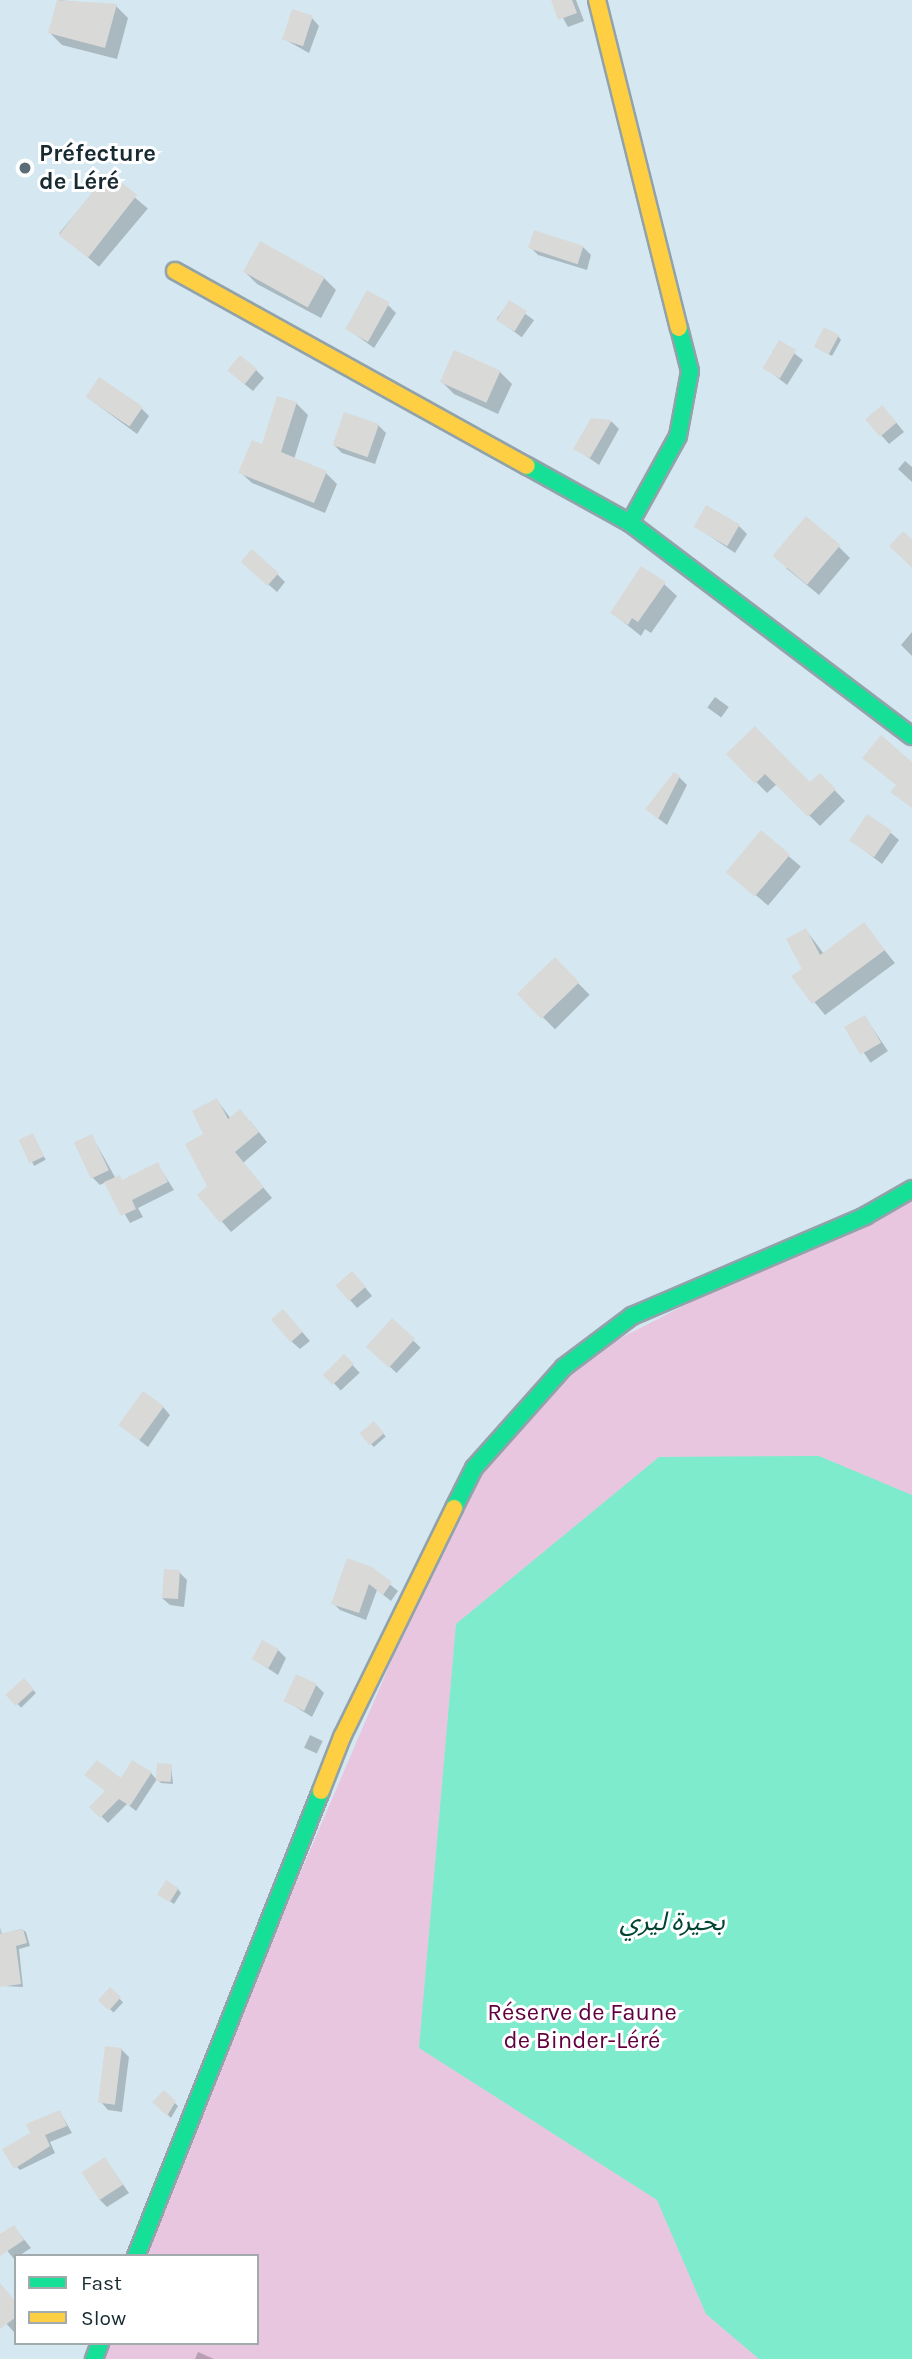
<!DOCTYPE html>
<html>
<head>
<meta charset="utf-8">
<style>
  body { margin:0 }
  #map { position:relative; width:912px; height:2359px; overflow:hidden; background:#d5e8f1; font-family:Karla,"Noto Sans Arabic",sans-serif }
  div>[style] { position:absolute }
  [style*='--x'] { left:calc(var(--x)*1px); top:calc(var(--y)*1px); width:calc(var(--w)*1px); rotate:calc(var(--a)*1deg) }
  .green>* { inset:0; background:#e9c6e0 }
  .water>* { inset:0; background:#7eeccc }
  .shadow>* { inset:0; background:#0003; transform-origin:0 0 }
  .building>* { inset:0; background:#d9d9d8; transform-origin:0 0 }
  .roads { filter:drop-shadow(2px 0 #91a2aa) drop-shadow(-2px 0 #91a2aa) drop-shadow(0 2px #91a2aa) drop-shadow(0 -2px #91a2aa) }
  .fast>* { height:16px; margin:-8px; padding:0 8px; transform-origin:8px; border-radius:8px; background:#16e098 }
  .slow>* { height:16px; margin:-8px; padding:0 8px; transform-origin:8px; border-radius:8px; background:#ffcf43 }
  .dots>* { width:19px; height:19px; translate:-50% -50%; box-sizing:border-box; border:4px solid #fff; border-radius:50% }
  span { translate:-50% -50%; white-space:nowrap; text-align:center; line-height:1.15; -webkit-text-stroke:6px #fff; paint-order:stroke }
  .poi-label { font-size:24px; color:#172a32; font-weight:700 }
  .left { translate:0 -50%; text-align:left }
  .park-label { font-size:24px; color:#610041 }
  .water-label { font-size:26px; color:#004431; font-style:italic }
  .legend { position:absolute; left:14px; top:2254px; width:245px; height:91px; box-sizing:border-box; background:#fff; border:2px solid #a2aaad; margin:0; padding:9px 12px; list-style:none; font-size:21px; color:#172a32 }
  .legend li { display:flex; align-items:center; gap:14px; height:35px }
  .legend b { width:35px; border:2px solid #a2aaad }
</style>
</head>
<body>
<div id="map">
  <div class="green">
    <div style="clip-path:polygon(912px 1189px,912px 2359px,94px 2359px,100px 2343px,257px 2343px,257px 2256px,136px 2256px,474px 1468px,564px 1367px)"></div>
  </div>
  <div class="water">
    <div style="clip-path:polygon(819px 1456px,912px 1495px,912px 2359px,759px 2359px,706px 2314px,657px 2200px,419px 2048px,456px 1624px,659px 1457px)"></div>
  </div>
  <div class="shadow">
    <div style="clip-path:polygon(59px 0,116px 6px,128px 18px,117px 59px,62px 45px,50px 33px)"></div>
    <div style="clip-path:polygon(553px 0,576px 0,584px 21px,568px 27px)"></div>
    <div style="clip-path:polygon(312px 18px,319px 26px,309px 53px,282px 38px)"></div>
    <div style="left:108px;top:175px;width:52px;height:76px;rotate:40deg"></div>
    <div style="clip-path:polygon(530px 247px,583px 247px,591px 255px,587px 270px,538px 255px)"></div>
    <div style="clip-path:polygon(245px 272px,324px 278px,336px 290px,321px 318px,257px 284px)"></div>
    <div style="left:509px;top:302px;width:31px;height:21px;rotate:36deg"></div>
    <div style="clip-path:polygon(388px 305px,396px 313px,374px 348px,346px 328px)"></div>
    <div style="clip-path:polygon(838px 336px,841px 340px,832px 356px,819px 349px)"></div>
    <div style="clip-path:polygon(779px 342px,803px 360px,787px 385px,764px 367px)"></div>
    <div style="clip-path:polygon(256px 370px,264px 378px,253px 391px,237px 378px)"></div>
    <div style="clip-path:polygon(500px 372px,512px 384px,498px 414px,454px 394px,442px 382px)"></div>
    <div style="clip-path:polygon(87px 397px,142px 409px,149px 416px,137px 434px)"></div>
    <div style="clip-path:polygon(296px 403px,308px 415px,294px 459px,326px 473px,337px 484px,325px 513px,252px 483px,240px 472px)"></div>
    <div style="clip-path:polygon(890px 415px,904px 432px,889px 444px,867px 419px)"></div>
    <div style="clip-path:polygon(592px 420px,612px 422px,619px 429px,599px 465px,575px 448px)"></div>
    <div style="clip-path:polygon(378px 425px,386px 433px,375px 464px,342px 453px,334px 445px)"></div>
    <div style="clip-path:polygon(905px 461px,912px 467px,912px 482px,898px 469px)"></div>
    <div style="clip-path:polygon(695px 526px,739px 526px,747px 534px,735px 553px)"></div>
    <div style="clip-path:polygon(838px 546px,850px 558px,819px 595px,786px 568px)"></div>
    <div style="clip-path:polygon(251px 569px,277px 574px,285px 582px,277px 592px)"></div>
    <div style="clip-path:polygon(664px 584px,677px 596px,651px 633px,645px 629px,641px 636px,612px 613px)"></div>
    <div style="clip-path:polygon(912px 632px,912px 656px,901px 645px)"></div>
    <div style="left:715px;top:697px;width:17px;height:13px;rotate:36deg"></div>
    <div style="clip-path:polygon(729px 754px,810px 785px,820px 775px,845px 801px,820px 826px,777px 784px,767px 793px)"></div>
    <div style="clip-path:polygon(679px 777px,687px 785px,667px 825px,655px 816px)"></div>
    <div style="left:761px;top:833px;width:52px;height:51px;rotate:40deg"></div>
    <div style="clip-path:polygon(891px 833px,899px 840px,882px 864px,851px 840px)"></div>
    <div style="clip-path:polygon(864px 925px,895px 963px,825px 1015px,794px 977px,804px 969px,806px 930px,824px 954px)"></div>
    <div style="left:555px;top:960px;width:49px;height:49px;rotate:45deg"></div>
    <div style="left:865px;top:1017px;width:41px;height:21px;rotate:56deg"></div>
    <div style="clip-path:polygon(217px 1100px,231px 1119px,250px 1121px,267px 1142px,243px 1163px,272px 1198px,231px 1232px,199px 1195px,209px 1187px)"></div>
    <div style="left:33px;top:1136px;width:27px;height:13px;rotate:62deg"></div>
    <div style="clip-path:polygon(92px 1136px,116px 1179px,124px 1181px,158px 1165px,174px 1190px,138px 1208px,143px 1217px,130px 1223px,106px 1182px,100px 1185px,92px 1177px)"></div>
    <div style="clip-path:polygon(360px 1281px,372px 1296px,357px 1308px,337px 1285px)"></div>
    <div style="clip-path:polygon(291px 1319px,310px 1341px,300px 1349px,292px 1342px)"></div>
    <div style="left:392px;top:1320px;width:40px;height:35px;rotate:44deg"></div>
    <div style="left:344px;top:1356px;width:23px;height:26px;rotate:47deg"></div>
    <div style="clip-path:polygon(163px 1407px,170px 1415px,148px 1447px,120px 1425px)"></div>
    <div style="left:374px;top:1423px;width:18px;height:16px;rotate:49deg"></div>
    <div style="clip-path:polygon(371px 1569px,398px 1591px,391px 1601px,377px 1590px,366px 1620px,340px 1610px,333px 1603px)"></div>
    <div style="clip-path:polygon(179px 1572px,187px 1580px,184px 1607px,170px 1605px,162px 1598px)"></div>
    <div style="clip-path:polygon(278px 1650px,286px 1658px,278px 1675px,255px 1660px)"></div>
    <div style="left:24px;top:1681px;width:17px;height:21px;rotate:45deg"></div>
    <div style="clip-path:polygon(316px 1685px,324px 1693px,312px 1717px,286px 1701px)"></div>
    <div style="left:310px;top:1735px;width:14px;height:14px;rotate:25deg"></div>
    <div style="clip-path:polygon(171px 1765px,173px 1784px,161px 1783px,157px 1779px,136px 1811px,127px 1804px,108px 1823px,92px 1807px,121px 1781px,151px 1773px,157px 1780px)"></div>
    <div style="clip-path:polygon(178px 1889px,181px 1893px,174px 1904px,163px 1897px)"></div>
    <div style="clip-path:polygon(0 1927px,2px 1934px,22px 1929px,26px 1932px,30px 1946px,19px 1949px,23px 1987px,4px 1986px)"></div>
    <div style="left:110px;top:1990px;width:18px;height:14px;rotate:43deg"></div>
    <div style="clip-path:polygon(121px 2049px,129px 2057px,122px 2112px,108px 2110px,101px 2102px)"></div>
    <div style="clip-path:polygon(164px 2093px,178px 2106px,171px 2118px,155px 2102px)"></div>
    <div style="clip-path:polygon(60px 2112px,72px 2133px,50px 2142px,55px 2153px,20px 2170px,14px 2164px,32px 2133px)"></div>
    <div style="clip-path:polygon(105px 2159px,129px 2193px,107px 2207px,99px 2199px)"></div>
    <div style="clip-path:polygon(14px 2227px,31px 2248px,14px 2259px,0 2242px,0 2236px)"></div>
    <div style="clip-path:polygon(0 2293px,16px 2303px,14px 2332px,0 2317px)"></div>
    <div style="clip-path:polygon(198px 2352px,214px 2359px,195px 2359px)"></div>
  </div>
  <div class="building">
    <div style="clip-path:polygon(57px 0,117px 4px,105px 48px,48px 33px)"></div>
    <div style="clip-path:polygon(551px 0,572px 0,577px 13px,558px 20px)"></div>
    <div style="left:292px;top:9px;width:22px;height:32px;rotate:18deg"></div>
    <div style="left:108px;top:172px;width:37px;height:80px;rotate:38deg"></div>
    <div style="left:534px;top:230px;width:52px;height:19px;rotate:18deg"></div>
    <div style="left:260px;top:241px;width:74px;height:35px;rotate:29deg"></div>
    <div style="left:367px;top:290px;width:26px;height:45px;rotate:29deg"></div>
    <div style="left:509px;top:300px;width:21px;height:24px;rotate:31deg"></div>
    <div style="left:824px;top:327px;width:17px;height:22px;rotate:28deg"></div>
    <div style="left:779px;top:340px;width:20px;height:33px;rotate:30deg"></div>
    <div style="left:454px;top:350px;width:51px;height:35px;rotate:24deg"></div>
    <div style="left:240px;top:355px;width:22px;height:20px;rotate:39deg"></div>
    <div style="left:99px;top:377px;width:53px;height:24px;rotate:34deg"></div>
    <div style="clip-path:polygon(277px 396px,297px 402px,281px 452px,327px 471px,314px 503px,238px 473px,252px 440px,262px 444px)"></div>
    <div style="left:882px;top:405px;width:23px;height:22px;rotate:50deg"></div>
    <div style="left:344px;top:412px;width:37px;height:35px;rotate:19deg"></div>
    <div style="clip-path:polygon(591px 418px,612px 420px,590px 458px,573px 449px)"></div>
    <div style="left:706px;top:505px;width:39px;height:25px;rotate:30deg"></div>
    <div style="left:806px;top:516px;width:45px;height:52px;rotate:40deg"></div>
    <div style="clip-path:polygon(903px 531px,912px 539px,912px 568px,889px 546px)"></div>
    <div style="left:252px;top:549px;width:36px;height:17px;rotate:42deg"></div>
    <div style="clip-path:polygon(641px 566px,666px 582px,638px 622px,632px 618px,628px 625px,610px 613px)"></div>
    <div style="clip-path:polygon(755px 726px,810px 782px,820px 773px,836px 789px,808px 817px,765px 774px,755px 784px,726px 754px)"></div>
    <div style="clip-path:polygon(881px 735px,912px 762px,912px 808px,890px 792px,896px 785px,862px 758px)"></div>
    <div style="clip-path:polygon(674px 772px,680px 776px,658px 819px,645px 809px)"></div>
    <div style="left:867px;top:814px;width:30px;height:32px;rotate:34deg"></div>
    <div style="left:761px;top:830px;width:38px;height:55px;rotate:40deg"></div>
    <div style="clip-path:polygon(864px 922px,885px 950px,812px 1004px,791px 976px,802px 969px,786px 939px,806px 928px,820px 955px)"></div>
    <div style="left:555px;top:957px;width:35px;height:53px;rotate:46deg"></div>
    <div style="left:865px;top:1015px;width:32px;height:24px;rotate:60deg"></div>
    <div style="clip-path:polygon(217px 1098px,228px 1119px,240px 1109px,259px 1132px,235px 1152px,264px 1187px,220px 1223px,197px 1195px,207px 1186px,185px 1144px,203px 1134px,192px 1111px)"></div>
    <div style="left:33px;top:1133px;width:26px;height:16px;rotate:65deg"></div>
    <div style="left:92px;top:1134px;width:40px;height:20px;rotate:65deg"></div>
    <div style="clip-path:polygon(158px 1162px,168px 1182px,132px 1200px,136px 1209px,121px 1216px,104px 1182px,120px 1175px,122px 1180px)"></div>
    <div style="left:352px;top:1271px;width:21px;height:22px;rotate:49deg"></div>
    <div style="left:283px;top:1309px;width:30px;height:16px;rotate:49deg"></div>
    <div style="left:392px;top:1318px;width:31px;height:39px;rotate:42deg"></div>
    <div style="left:344px;top:1354px;width:14px;height:30px;rotate:45deg"></div>
    <div style="left:143px;top:1391px;width:26px;height:42px;rotate:36deg"></div>
    <div style="left:374px;top:1421px;width:16px;height:19px;rotate:50deg"></div>
    <div style="clip-path:polygon(347px 1558px,372px 1567px,392px 1582px,383px 1595px,369px 1584px,359px 1613px,331px 1604px)"></div>
    <div style="left:164px;top:1569px;width:16px;height:29px;rotate:4deg"></div>
    <div style="left:262px;top:1640px;width:19px;height:22px;rotate:28deg"></div>
    <div style="left:296px;top:1674px;width:23px;height:30px;rotate:25deg"></div>
    <div style="left:24px;top:1678px;width:15px;height:25px;rotate:48deg"></div>
    <div style="clip-path:polygon(97px 1760px,121px 1778px,132px 1760px,152px 1772px,130px 1806px,119px 1799px,100px 1818px,89px 1807px,105px 1791px,84px 1775px)"></div>
    <div style="left:157px;top:1763px;width:15px;height:18px;rotate:4deg"></div>
    <div style="left:166px;top:1880px;width:15px;height:17px;rotate:32deg"></div>
    <div style="clip-path:polygon(23px 1929px,27px 1943px,16px 1946px,21px 1984px,0 1987px,0 1934px)"></div>
    <div style="left:110px;top:1987px;width:15px;height:18px;rotate:42deg"></div>
    <div style="left:105px;top:2046px;width:17px;height:57px;rotate:7deg"></div>
    <div style="clip-path:polygon(164px 2090px,176px 2101px,167px 2116px,152px 2102px)"></div>
    <div style="clip-path:polygon(60px 2110px,67px 2126px,45px 2135px,50px 2146px,14px 2169px,2px 2149px,30px 2133px,26px 2124px)"></div>
    <div style="left:105px;top:2157px;width:33px;height:28px;rotate:57deg"></div>
    <div style="clip-path:polygon(14px 2225px,24px 2240px,0 2256px,0 2234px)"></div>
    <div style="clip-path:polygon(0 2283px,16px 2302px,16px 2317px,0 2329px)"></div>
  </div>
  <div class="roads">
    <div class="fast">
      <div style="--x:527;--y:466;--w:118;--a:29"></div>
      <div style="--x:630;--y:523;--w:353;--a:37.1"></div>
      <div style="--x:630;--y:523;--w:99;--a:-61.1"></div>
      <div style="--x:678;--y:436;--w:66;--a:-79.5"></div>
      <div style="--x:690;--y:371;--w:44;--a:-104.3"></div>
      <div style="--x:454;--y:1508;--w:45;--a:-63.4"></div>
      <div style="--x:474;--y:1468;--w:135;--a:-48.3"></div>
      <div style="--x:564;--y:1367;--w:85;--a:-36.9"></div>
      <div style="--x:632;--y:1316;--w:254;--a:-23.2"></div>
      <div style="--x:865;--y:1216;--w:54;--a:-29.9"></div>
      <div style="--x:136;--y:2256;--w:500;--a:-68.3"></div>
      <div style="--x:94;--y:2359;--w:17;--a:-69"></div>
    </div>
    <div class="slow">
      <div style="--x:597;--y:0;--w:338;--a:76"></div>
      <div style="--x:175;--y:271;--w:402;--a:29"></div>
      <div style="--x:321;--y:1791;--w:58;--a:-68.7"></div>
      <div style="--x:342;--y:1737;--w:255;--a:-63.9"></div>
    </div>
  </div>
  <div class="dots">
    <div style="left:25px;top:168px;background:#5a6c75"></div>
  </div>
  <div class="poi-label">
    <span class="left" style="left:39px;top:168px">Préfecture<br>de Léré</span>
  </div>
  <div class="park-label">
    <span style="left:582px;top:2027px">Réserve de Faune<br>de Binder-Léré</span>
  </div>
  <div class="water-label">
    <span style="left:672px;top:1922px">بحيرة ليري</span>
  </div>
  <ul class="legend">
  <li><b style="height:9px;background:#16e098"></b>Fast</li>
  <li><b style="height:9px;background:#ffcf43"></b>Slow</li>
  </ul>
</div>
</body>
</html>
